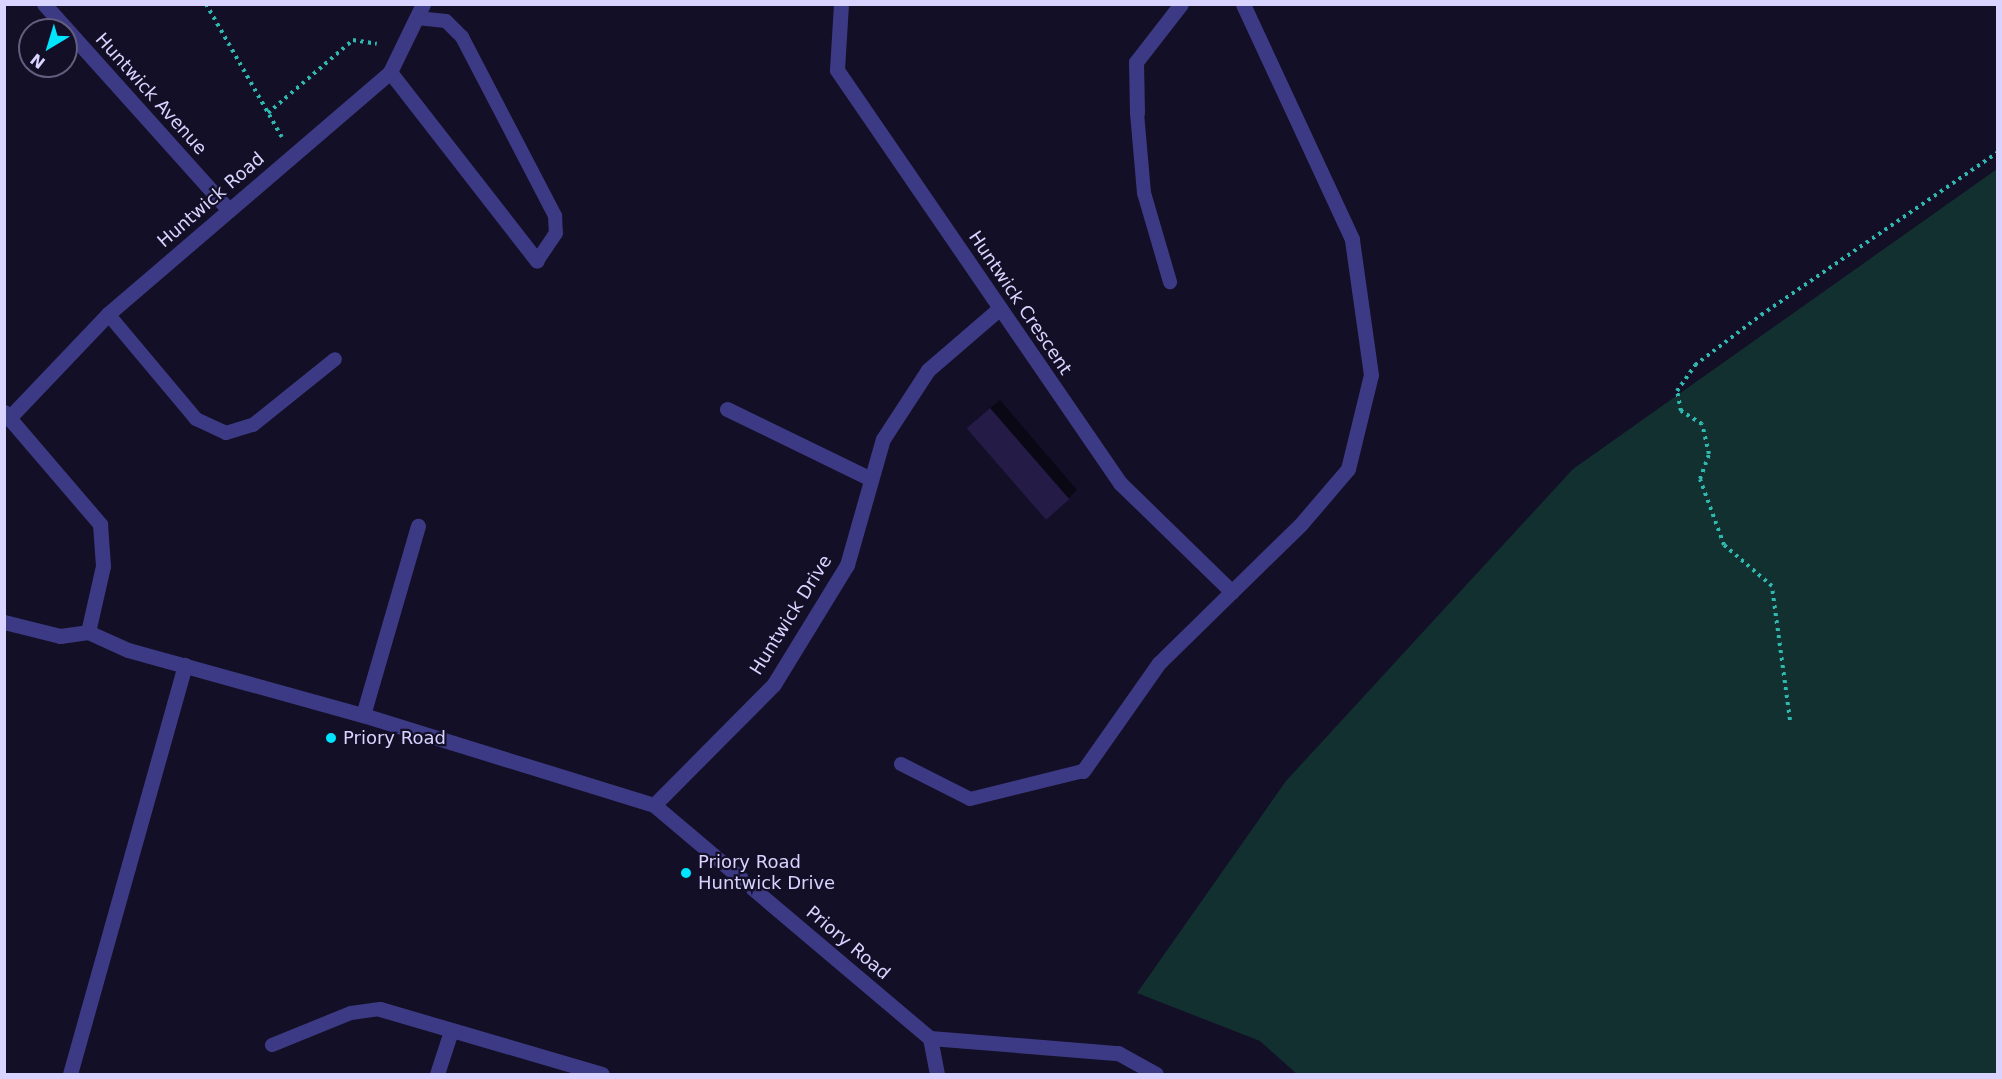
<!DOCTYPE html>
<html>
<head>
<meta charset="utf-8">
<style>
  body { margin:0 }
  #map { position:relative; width:2002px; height:1079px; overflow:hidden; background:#130f26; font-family:"DejaVu Sans",sans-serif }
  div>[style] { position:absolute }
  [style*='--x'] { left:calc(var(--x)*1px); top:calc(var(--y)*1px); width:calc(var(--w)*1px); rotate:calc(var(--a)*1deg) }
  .green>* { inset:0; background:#12302f }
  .shadow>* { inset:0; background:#0007 }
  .building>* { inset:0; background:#241b47; transform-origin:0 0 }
  .path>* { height:4px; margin-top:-2px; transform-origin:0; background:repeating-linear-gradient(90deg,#2fb8b0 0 3px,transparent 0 7.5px) }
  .service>* { height:14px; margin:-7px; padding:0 7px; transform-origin:7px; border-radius:7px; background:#3d3a85 }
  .minor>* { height:15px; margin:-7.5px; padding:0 7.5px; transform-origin:7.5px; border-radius:7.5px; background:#3d3a85 }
  .dots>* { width:16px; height:16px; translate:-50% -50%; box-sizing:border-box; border:3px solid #130f26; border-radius:50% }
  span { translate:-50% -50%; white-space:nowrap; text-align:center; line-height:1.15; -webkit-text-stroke:4.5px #130f26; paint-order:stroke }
  .street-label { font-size:18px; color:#d9d4ff }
  .poi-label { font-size:18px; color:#d9d4ff }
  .left { translate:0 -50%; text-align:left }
  .frame { position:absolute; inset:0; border:6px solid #d9d4ff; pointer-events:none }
  .north { position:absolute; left:18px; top:18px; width:60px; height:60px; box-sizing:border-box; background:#130f26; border:2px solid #625e7d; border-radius:50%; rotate:218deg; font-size:16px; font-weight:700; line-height:24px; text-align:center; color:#d9d4ff }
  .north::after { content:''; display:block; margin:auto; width:21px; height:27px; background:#00e5ff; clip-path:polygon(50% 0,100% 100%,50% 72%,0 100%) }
</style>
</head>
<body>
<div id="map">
  <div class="green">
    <div style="clip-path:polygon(1997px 169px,1997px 1074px,1297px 1074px,1260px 1041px,1137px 993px,1286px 781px,1573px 469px)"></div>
  </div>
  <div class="shadow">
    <div style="clip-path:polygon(1000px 400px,1077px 490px,1068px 499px,977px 419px)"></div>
  </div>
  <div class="building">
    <div style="left:990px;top:408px;width:121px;height:31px;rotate:49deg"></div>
  </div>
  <div class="path">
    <div style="--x:206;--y:4;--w:153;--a:60.3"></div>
    <div style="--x:268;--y:113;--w:112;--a:-40.7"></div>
    <div style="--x:353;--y:40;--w:24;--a:9"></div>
    <div style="--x:1790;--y:720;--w:135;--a:-97.7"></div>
    <div style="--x:1772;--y:586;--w:63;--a:-139.5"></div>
    <div style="--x:1724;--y:545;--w:70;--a:-110"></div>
    <div style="--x:1700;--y:479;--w:27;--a:-70"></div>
    <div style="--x:1709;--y:454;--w:31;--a:-103"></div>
    <div style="--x:1702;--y:424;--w:25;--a:-148"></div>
    <div style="--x:1681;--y:411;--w:20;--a:-101"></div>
    <div style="--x:1677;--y:391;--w:32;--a:-55"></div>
    <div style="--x:1695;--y:365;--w:83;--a:-37.1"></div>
    <div style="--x:1761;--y:315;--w:288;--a:-34.5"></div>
  </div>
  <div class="service">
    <div style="--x:417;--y:18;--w:29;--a:6"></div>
    <div style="--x:446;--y:21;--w:23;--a:45"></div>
    <div style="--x:462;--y:37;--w:202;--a:62.5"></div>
    <div style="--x:555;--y:216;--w:17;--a:87"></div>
    <div style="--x:556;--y:233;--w:34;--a:124"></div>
    <div style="--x:1137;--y:113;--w:80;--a:85"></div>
    <div style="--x:1144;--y:193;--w:93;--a:73.7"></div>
    <div style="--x:108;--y:314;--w:137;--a:50"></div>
    <div style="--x:196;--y:419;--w:33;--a:25"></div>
    <div style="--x:226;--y:433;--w:28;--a:-17"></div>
    <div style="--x:253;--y:425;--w:105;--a:-38.8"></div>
    <div style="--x:901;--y:764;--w:77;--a:26.9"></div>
    <div style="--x:970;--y:799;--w:116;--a:-13.9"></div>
    <div style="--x:272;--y:1045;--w:85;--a:-22.1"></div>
    <div style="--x:351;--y:1013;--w:29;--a:-8"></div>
  </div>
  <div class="minor">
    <div style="--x:44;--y:4;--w:277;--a:48.1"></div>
    <div style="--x:841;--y:4;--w:66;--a:93.5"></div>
    <div style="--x:837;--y:70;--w:501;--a:55.58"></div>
    <div style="--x:1120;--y:483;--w:156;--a:44.2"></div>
    <div style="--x:390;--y:72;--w:239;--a:52.1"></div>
    <div style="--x:1137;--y:113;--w:51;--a:-91.1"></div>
    <div style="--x:1136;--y:62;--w:73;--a:-52.2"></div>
    <div style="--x:727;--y:409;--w:160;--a:25.9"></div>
    <div style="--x:4;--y:412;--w:148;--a:49.4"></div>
    <div style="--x:100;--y:524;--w:42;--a:85.9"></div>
    <div style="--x:103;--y:566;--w:68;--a:102.8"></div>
    <div style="--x:9;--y:418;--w:144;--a:-46.4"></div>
    <div style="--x:108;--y:314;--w:372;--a:-40.6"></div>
    <div style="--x:390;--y:72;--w:76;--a:-64.1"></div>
    <div style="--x:4;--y:622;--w:58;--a:14"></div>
    <div style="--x:60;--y:636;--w:28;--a:-8"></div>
    <div style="--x:88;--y:632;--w:44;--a:24.2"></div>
    <div style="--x:128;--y:650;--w:244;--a:15.5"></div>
    <div style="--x:363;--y:715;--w:305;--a:17.2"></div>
    <div style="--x:654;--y:805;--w:361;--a:40.2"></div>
    <div style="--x:930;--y:1038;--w:189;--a:4.6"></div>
    <div style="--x:1118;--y:1053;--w:43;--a:28.9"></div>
    <div style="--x:363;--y:715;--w:197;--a:-73.8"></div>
    <div style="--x:1083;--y:771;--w:132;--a:-54.9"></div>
    <div style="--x:1159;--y:663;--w:199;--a:-44.4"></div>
    <div style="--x:1301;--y:524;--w:72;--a:-49.5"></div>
    <div style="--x:1348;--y:469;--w:97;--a:-76.3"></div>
    <div style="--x:1371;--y:375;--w:137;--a:-98"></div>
    <div style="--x:1352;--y:239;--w:259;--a:-114.9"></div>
    <div style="--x:654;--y:805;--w:170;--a:-45.2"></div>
    <div style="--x:774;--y:684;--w:140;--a:-58.5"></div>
    <div style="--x:847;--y:565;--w:131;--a:-74.1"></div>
    <div style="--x:883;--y:439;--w:82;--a:-56.9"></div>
    <div style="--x:928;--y:370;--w:95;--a:-40.7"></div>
    <div style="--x:380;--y:1009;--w:231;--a:16.3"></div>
    <div style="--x:930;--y:1038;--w:37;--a:79"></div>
    <div style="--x:70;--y:1074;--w:425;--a:-74.3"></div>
    <div style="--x:437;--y:1074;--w:45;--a:-72"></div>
  </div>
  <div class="dots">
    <div style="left:331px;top:738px;background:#00e5ff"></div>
    <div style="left:686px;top:873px;background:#00e5ff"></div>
  </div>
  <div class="street-label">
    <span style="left:151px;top:94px;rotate:48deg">Huntwick Avenue</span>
    <span style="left:211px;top:200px;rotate:-41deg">Huntwick Road</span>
    <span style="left:1020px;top:303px;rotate:56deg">Huntwick Crescent</span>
    <span style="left:791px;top:615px;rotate:-58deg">Huntwick Drive</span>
    <span style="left:848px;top:943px;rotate:40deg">Priory Road</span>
  </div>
  <div class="poi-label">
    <span class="left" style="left:343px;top:738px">Priory Road</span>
    <span class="left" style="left:698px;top:873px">Priory Road<br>Huntwick Drive</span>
  </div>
  <div class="frame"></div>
  <div class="north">N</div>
</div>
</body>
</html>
